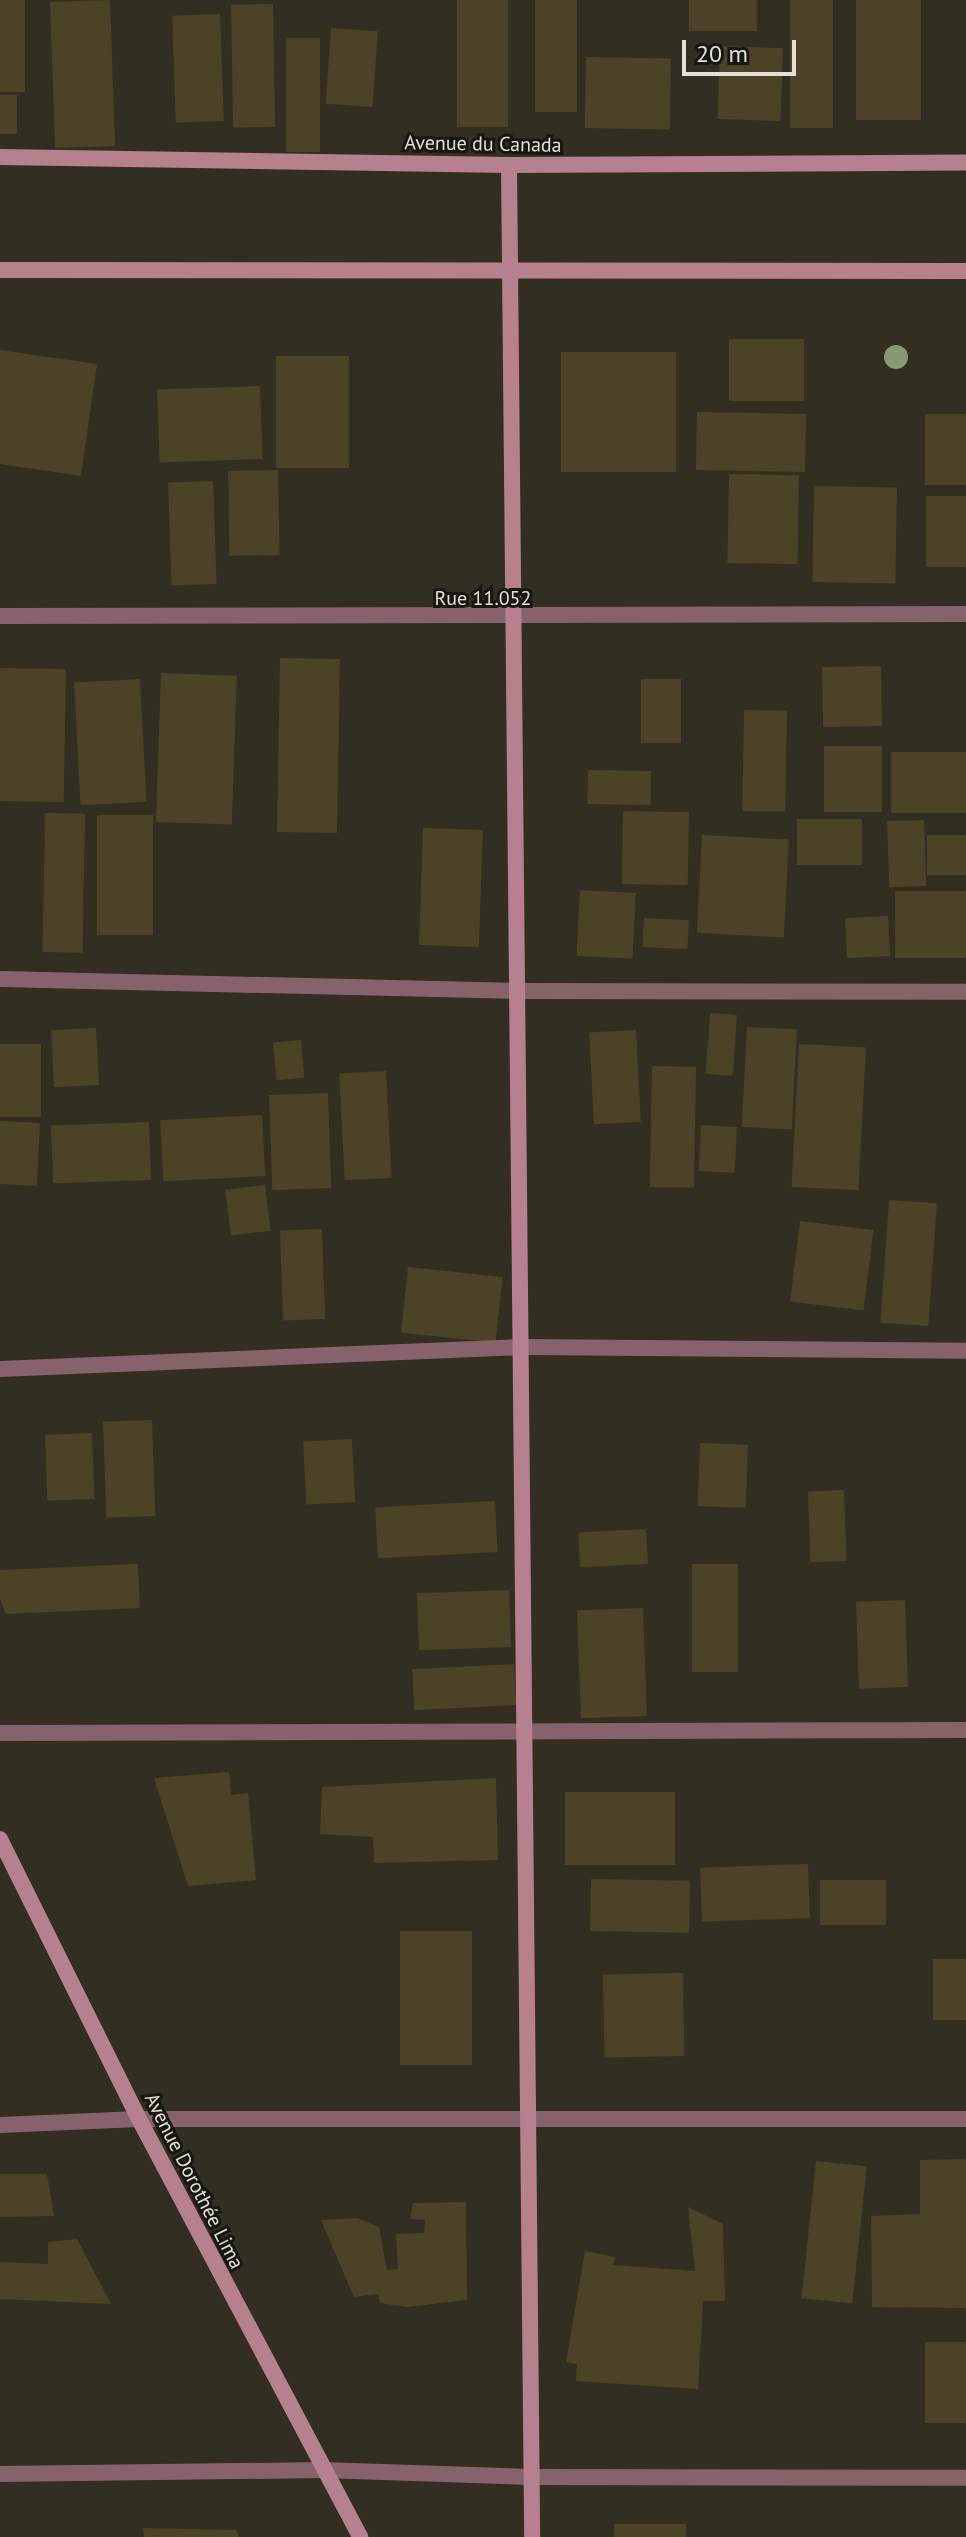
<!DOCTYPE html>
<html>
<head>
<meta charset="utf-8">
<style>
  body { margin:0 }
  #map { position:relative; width:966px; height:2537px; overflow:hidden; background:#322e21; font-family:"PT Sans",sans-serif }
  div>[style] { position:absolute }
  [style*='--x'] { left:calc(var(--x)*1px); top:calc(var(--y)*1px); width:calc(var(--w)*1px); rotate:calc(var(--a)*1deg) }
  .building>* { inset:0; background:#4c4227; transform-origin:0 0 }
  .minor>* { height:16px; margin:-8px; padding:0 8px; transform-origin:8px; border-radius:8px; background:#86636b }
  .secondary>* { height:16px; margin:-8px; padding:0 8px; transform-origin:8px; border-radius:8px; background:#b7808e }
  .trees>* { width:24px; height:24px; margin:-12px; border-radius:50%; background:#889876 }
  span { translate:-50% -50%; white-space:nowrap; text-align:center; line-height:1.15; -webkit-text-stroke:6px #181610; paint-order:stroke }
  .street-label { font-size:20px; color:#e3e0d8 }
  .scale { position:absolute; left:682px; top:40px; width:114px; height:36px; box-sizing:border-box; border:4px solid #e3e0d8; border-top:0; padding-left:10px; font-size:24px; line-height:28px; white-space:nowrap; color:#e3e0d8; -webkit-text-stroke:6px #181610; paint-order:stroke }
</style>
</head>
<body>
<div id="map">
  <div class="building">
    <div style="left:0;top:0;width:25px;height:92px"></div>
    <div style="left:110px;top:0;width:146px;height:60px;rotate:88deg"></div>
    <div style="left:457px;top:0;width:51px;height:127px"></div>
    <div style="left:535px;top:0;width:42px;height:112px"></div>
    <div style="left:689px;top:0;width:68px;height:31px"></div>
    <div style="left:790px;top:0;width:43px;height:128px"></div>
    <div style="left:856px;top:0;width:65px;height:120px"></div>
    <div style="left:273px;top:4px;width:123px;height:42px;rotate:89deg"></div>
    <div style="left:220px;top:14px;width:107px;height:48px;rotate:88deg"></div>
    <div style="left:331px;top:28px;width:47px;height:76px;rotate:4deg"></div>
    <div style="left:286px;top:38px;width:34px;height:114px"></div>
    <div style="left:720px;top:46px;width:63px;height:73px;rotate:2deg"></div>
    <div style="left:586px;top:57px;width:85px;height:71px;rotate:1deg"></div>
    <div style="left:0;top:95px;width:17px;height:39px"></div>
    <div style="left:729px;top:339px;width:75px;height:62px"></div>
    <div style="clip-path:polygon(0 350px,97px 364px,81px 476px,0 464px)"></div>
    <div style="left:561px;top:352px;width:115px;height:120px"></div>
    <div style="left:276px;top:356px;width:73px;height:112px"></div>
    <div style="left:260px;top:386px;width:73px;height:103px;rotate:88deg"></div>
    <div style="left:697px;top:412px;width:109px;height:58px;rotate:1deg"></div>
    <div style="left:925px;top:414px;width:41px;height:71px"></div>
    <div style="left:278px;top:470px;width:85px;height:50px;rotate:89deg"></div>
    <div style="left:729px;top:474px;width:70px;height:89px;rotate:1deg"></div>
    <div style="left:213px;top:481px;width:103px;height:45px;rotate:88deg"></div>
    <div style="left:814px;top:486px;width:83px;height:96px;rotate:1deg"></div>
    <div style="left:926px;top:496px;width:40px;height:71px"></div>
    <div style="left:280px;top:658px;width:60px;height:174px;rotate:1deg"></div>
    <div style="left:881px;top:666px;width:60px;height:59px;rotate:89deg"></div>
    <div style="left:0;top:668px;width:66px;height:133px;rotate:1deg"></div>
    <div style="left:161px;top:673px;width:76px;height:149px;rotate:2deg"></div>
    <div style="left:140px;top:679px;width:123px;height:66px;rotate:87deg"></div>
    <div style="left:641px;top:679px;width:40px;height:64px"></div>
    <div style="left:744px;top:710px;width:43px;height:101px;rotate:1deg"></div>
    <div style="left:824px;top:746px;width:58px;height:66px"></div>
    <div style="left:966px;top:752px;width:61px;height:75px;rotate:90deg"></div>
    <div style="left:588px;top:770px;width:63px;height:34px;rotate:1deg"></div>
    <div style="left:623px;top:811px;width:66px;height:73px;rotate:1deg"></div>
    <div style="left:45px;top:813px;width:40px;height:139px;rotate:1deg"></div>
    <div style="left:97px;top:815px;width:56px;height:120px"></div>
    <div style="left:797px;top:819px;width:65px;height:46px"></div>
    <div style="left:924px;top:820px;width:66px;height:37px;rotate:88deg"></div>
    <div style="left:423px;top:828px;width:60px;height:117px;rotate:2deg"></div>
    <div style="left:702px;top:835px;width:87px;height:98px;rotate:3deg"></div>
    <div style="left:927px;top:835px;width:39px;height:40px"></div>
    <div style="left:580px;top:890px;width:56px;height:66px;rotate:3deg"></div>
    <div style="left:895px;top:891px;width:71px;height:67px"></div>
    <div style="left:888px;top:916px;width:40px;height:43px;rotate:87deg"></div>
    <div style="left:644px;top:918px;width:45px;height:29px;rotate:3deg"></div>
    <div style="left:710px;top:1013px;width:27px;height:61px;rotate:4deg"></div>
    <div style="left:747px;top:1027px;width:50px;height:100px;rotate:3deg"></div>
    <div style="left:96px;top:1028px;width:57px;height:45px;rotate:87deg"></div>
    <div style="left:636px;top:1030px;width:92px;height:47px;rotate:87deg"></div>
    <div style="left:301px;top:1040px;width:38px;height:28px;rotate:85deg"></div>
    <div style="left:0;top:1044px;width:41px;height:73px"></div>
    <div style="left:799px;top:1044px;width:67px;height:143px;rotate:3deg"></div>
    <div style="left:652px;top:1066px;width:44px;height:121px;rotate:1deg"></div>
    <div style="left:386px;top:1071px;width:107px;height:47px;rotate:87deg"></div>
    <div style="left:328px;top:1093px;width:95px;height:59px;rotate:88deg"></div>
    <div style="left:262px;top:1115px;width:61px;height:102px;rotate:87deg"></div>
    <div style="left:0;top:1121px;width:40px;height:63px;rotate:3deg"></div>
    <div style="left:149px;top:1122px;width:58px;height:98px;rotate:88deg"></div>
    <div style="left:701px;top:1125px;width:36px;height:46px;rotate:3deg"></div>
    <div style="left:265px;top:1185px;width:46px;height:40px;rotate:83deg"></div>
    <div style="left:889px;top:1200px;width:48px;height:123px;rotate:4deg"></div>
    <div style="left:800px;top:1221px;width:74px;height:81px;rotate:7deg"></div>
    <div style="left:322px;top:1229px;width:90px;height:42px;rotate:88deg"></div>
    <div style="left:408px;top:1267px;width:95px;height:66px;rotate:6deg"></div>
    <div style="left:152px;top:1420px;width:96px;height:49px;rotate:88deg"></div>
    <div style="left:92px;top:1433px;width:66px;height:47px;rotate:88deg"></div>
    <div style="left:352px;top:1439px;width:63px;height:49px;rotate:87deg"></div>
    <div style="left:700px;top:1443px;width:48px;height:63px;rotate:2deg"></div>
    <div style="left:844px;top:1490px;width:71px;height:36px;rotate:88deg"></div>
    <div style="left:495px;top:1501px;width:51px;height:120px;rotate:87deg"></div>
    <div style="left:646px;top:1529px;width:35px;height:68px;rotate:87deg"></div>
    <div style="clip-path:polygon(138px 1564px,140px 1608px,6px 1614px,0 1599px,0 1570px)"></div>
    <div style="left:692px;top:1564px;width:46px;height:108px"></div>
    <div style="left:509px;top:1590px;width:57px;height:92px;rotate:88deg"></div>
    <div style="left:905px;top:1600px;width:87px;height:49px;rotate:88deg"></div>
    <div style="left:643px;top:1608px;width:108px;height:66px;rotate:88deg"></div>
    <div style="left:514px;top:1664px;width:41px;height:102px;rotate:87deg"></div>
    <div style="clip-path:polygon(229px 1772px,231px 1795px,248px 1793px,256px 1880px,188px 1886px,154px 1778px)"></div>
    <div style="clip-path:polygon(496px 1778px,498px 1860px,374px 1863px,373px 1837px,320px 1834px,322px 1787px)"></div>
    <div style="left:565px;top:1792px;width:110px;height:73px"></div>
    <div style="left:808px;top:1864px;width:54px;height:108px;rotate:88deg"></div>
    <div style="left:591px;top:1879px;width:99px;height:52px;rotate:1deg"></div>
    <div style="left:820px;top:1880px;width:66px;height:45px"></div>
    <div style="left:472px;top:1931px;width:134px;height:72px;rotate:90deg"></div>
    <div style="left:966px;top:1959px;width:61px;height:33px;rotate:90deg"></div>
    <div style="left:683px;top:1973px;width:83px;height:80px;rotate:89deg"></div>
    <div style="clip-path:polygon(966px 2159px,966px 2308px,872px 2307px,871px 2216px,920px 2214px,920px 2160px)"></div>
    <div style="left:816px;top:2161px;width:51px;height:138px;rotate:6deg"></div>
    <div style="clip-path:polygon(0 2174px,47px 2174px,54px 2216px,0 2217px)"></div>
    <div style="clip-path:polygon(466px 2202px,467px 2300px,407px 2307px,380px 2303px,378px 2294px,354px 2297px,321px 2220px,357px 2218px,379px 2227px,387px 2270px,398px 2269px,396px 2234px,424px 2233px,425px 2220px,410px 2219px,413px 2203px)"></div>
    <div style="clip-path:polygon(688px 2207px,723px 2224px,725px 2301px,703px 2301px,698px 2389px,576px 2381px,577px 2364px,566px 2362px,585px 2251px,615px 2257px,613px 2265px,695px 2271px)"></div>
    <div style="clip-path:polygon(77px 2239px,111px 2304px,0 2299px,0 2262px,48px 2264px,48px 2242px)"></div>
    <div style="left:966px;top:2342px;width:81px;height:41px;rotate:90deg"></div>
    <div style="left:686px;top:2524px;width:13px;height:72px;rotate:90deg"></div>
    <div style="clip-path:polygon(143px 2528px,236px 2530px,239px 2537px,144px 2537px)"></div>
  </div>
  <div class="minor">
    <div style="--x:0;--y:616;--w:966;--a:-0.12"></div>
    <div style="--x:0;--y:979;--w:519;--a:1.32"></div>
    <div style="--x:519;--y:991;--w:447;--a:0.1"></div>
    <div style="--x:0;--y:1369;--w:523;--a:-2.41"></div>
    <div style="--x:523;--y:1347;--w:443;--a:0.5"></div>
    <div style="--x:0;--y:1733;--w:966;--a:-0.18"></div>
    <div style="--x:0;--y:2125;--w:139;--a:-2.5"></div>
    <div style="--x:139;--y:2119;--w:827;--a:0"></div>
    <div style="--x:0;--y:2474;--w:322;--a:-0.7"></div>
    <div style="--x:322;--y:2470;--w:209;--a:1.9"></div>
    <div style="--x:531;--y:2477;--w:435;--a:0.1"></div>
  </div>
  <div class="secondary">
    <div style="--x:0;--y:157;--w:509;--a:0.9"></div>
    <div style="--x:509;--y:165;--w:457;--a:-0.3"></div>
    <div style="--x:509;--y:165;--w:2372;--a:89.44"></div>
    <div style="--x:0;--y:270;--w:966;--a:0.06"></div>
    <div style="--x:0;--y:1839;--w:313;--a:63.6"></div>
    <div style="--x:139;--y:2119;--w:473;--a:62.1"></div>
  </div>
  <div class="trees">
    <div style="left:896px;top:357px"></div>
  </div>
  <div class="street-label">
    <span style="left:483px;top:144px;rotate:1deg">Avenue du Canada</span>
    <span style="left:483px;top:598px">Rue 11.052</span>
    <span style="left:194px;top:2181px;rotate:63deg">Avenue Dorothée Lima</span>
  </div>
  <div class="scale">20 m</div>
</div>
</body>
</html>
